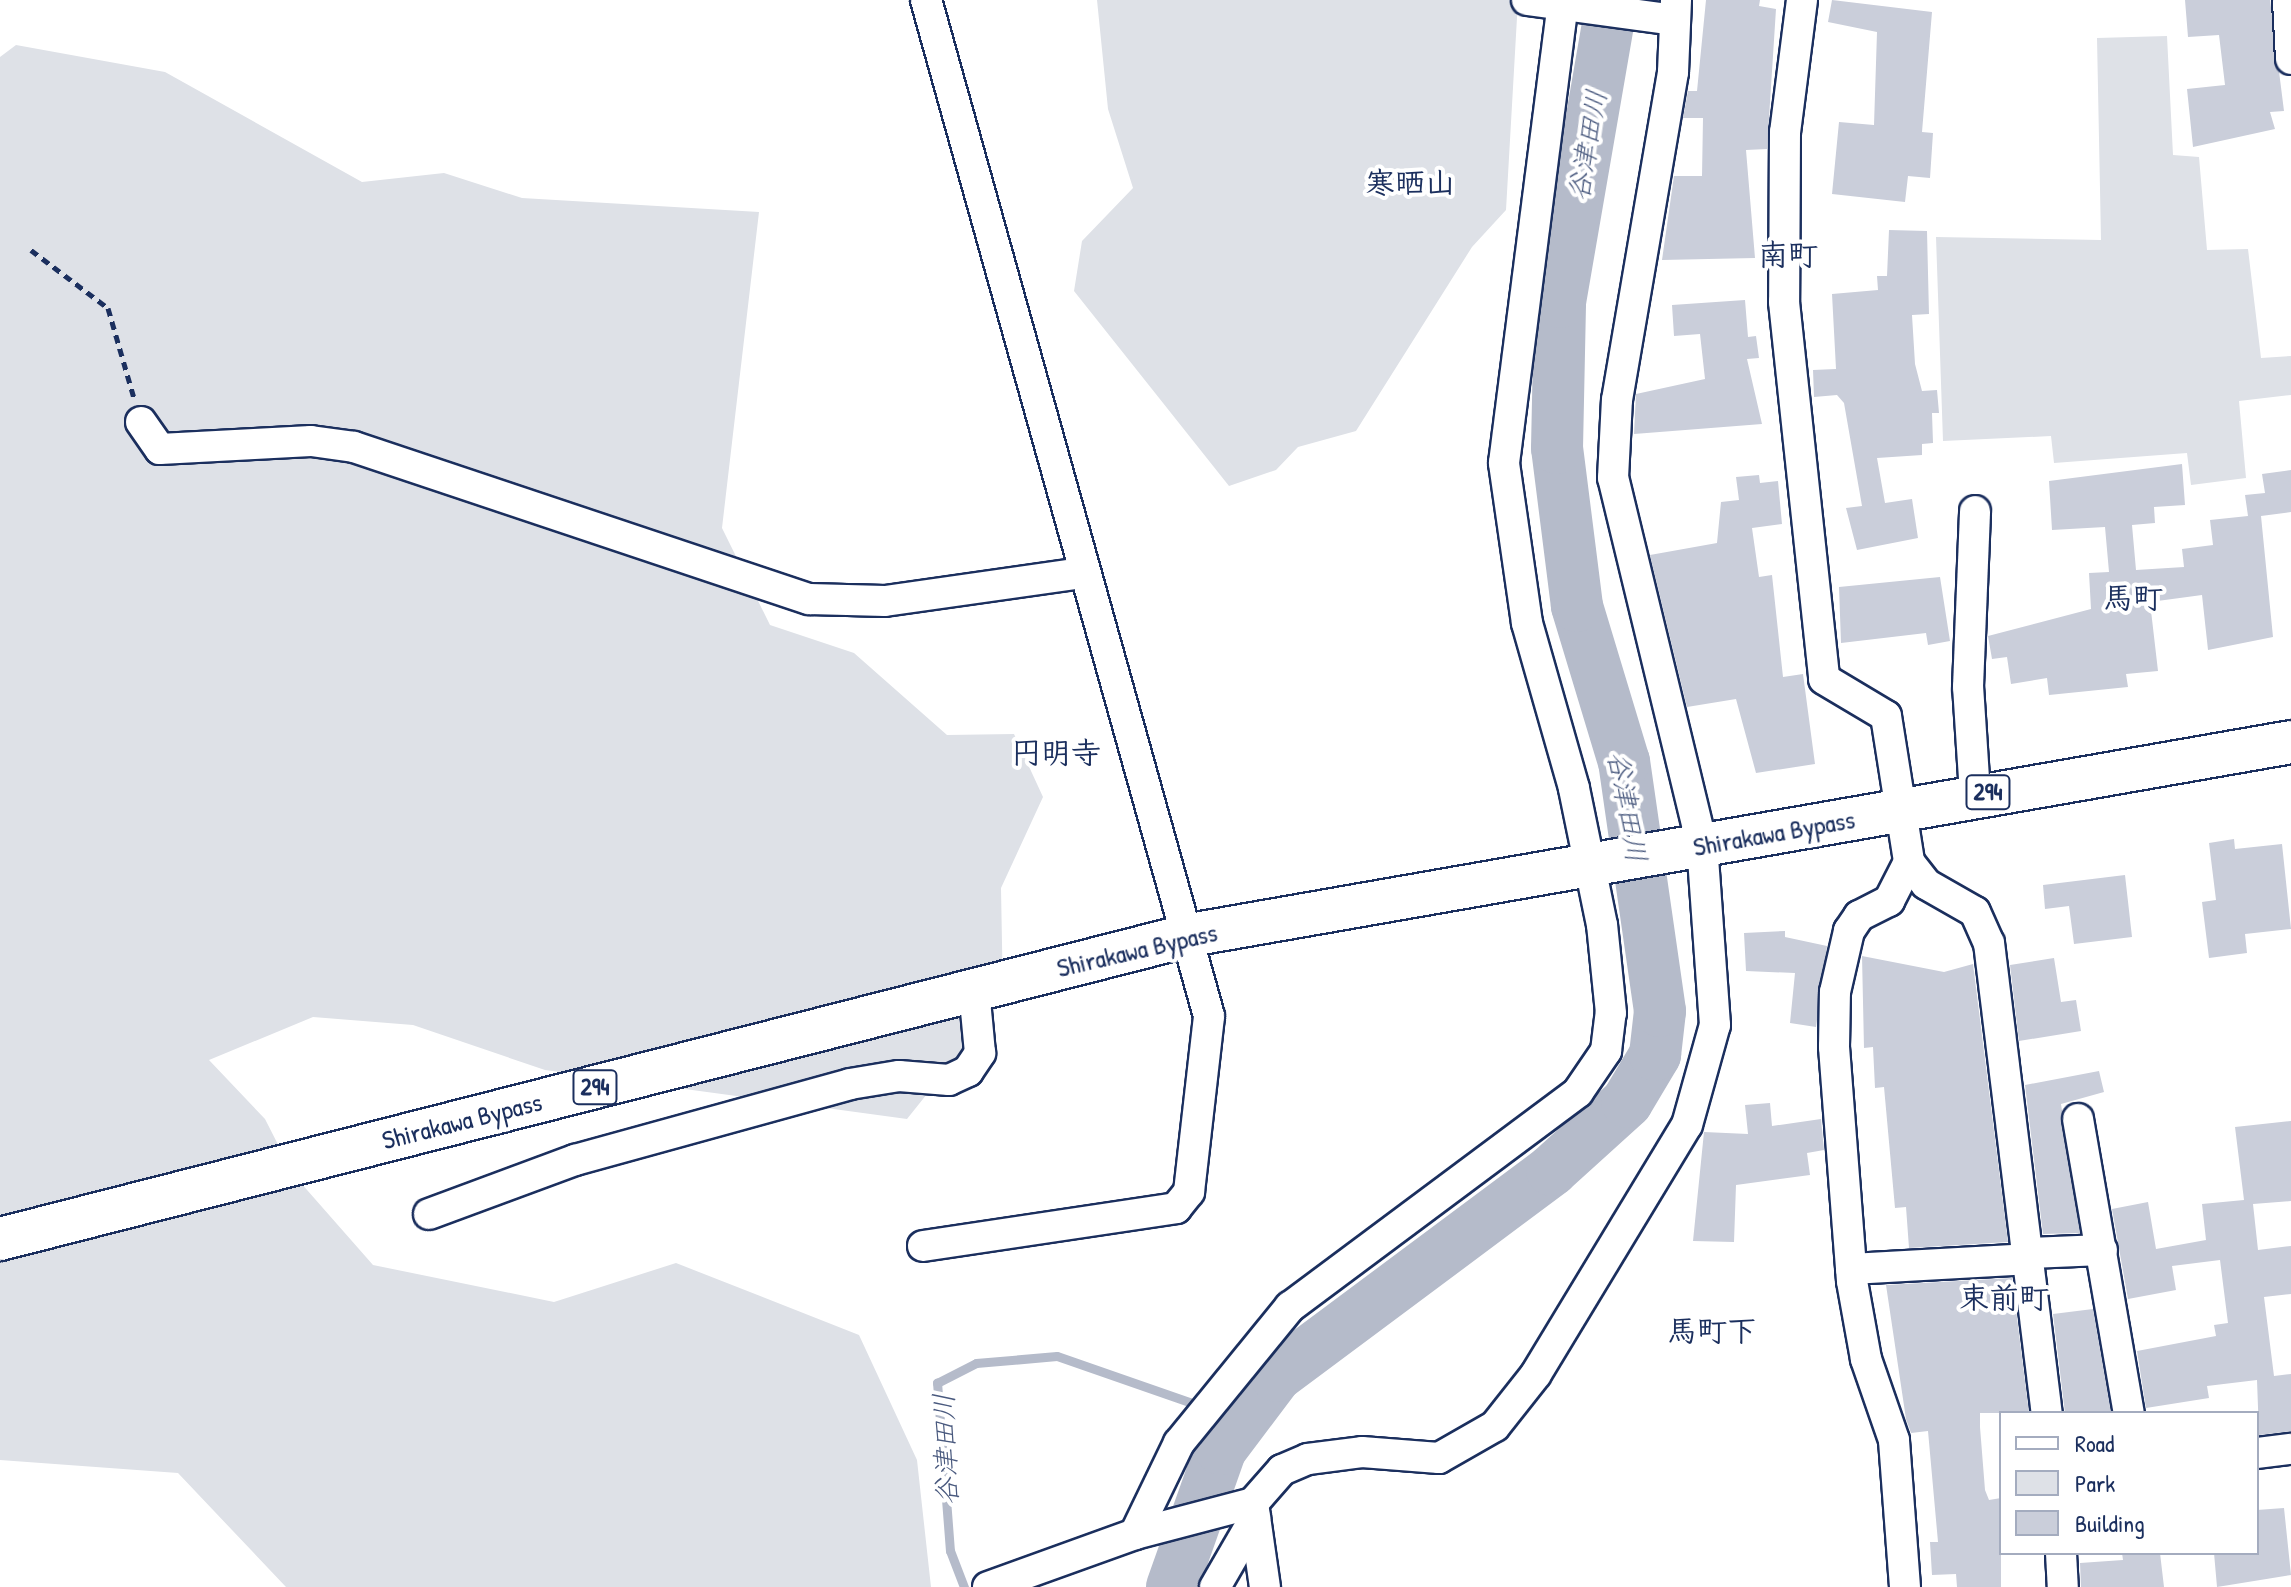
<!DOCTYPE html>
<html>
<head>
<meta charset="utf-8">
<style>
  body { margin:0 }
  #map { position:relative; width:2291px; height:1587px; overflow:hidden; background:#fff; font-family:"Patrick Hand","Klee One",sans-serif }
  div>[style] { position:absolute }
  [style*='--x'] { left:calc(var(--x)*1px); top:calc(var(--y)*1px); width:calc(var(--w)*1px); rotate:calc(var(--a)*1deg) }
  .green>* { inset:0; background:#dee1e7 }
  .stream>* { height:9px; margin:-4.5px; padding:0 4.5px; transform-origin:4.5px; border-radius:4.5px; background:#b5bbca }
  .river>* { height:52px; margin:-26px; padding:0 26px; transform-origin:26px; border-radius:26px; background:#b5bbca }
  .building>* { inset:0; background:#caceda }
  .path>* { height:5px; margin-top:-2.5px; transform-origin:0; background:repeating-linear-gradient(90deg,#1b2f5e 0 8px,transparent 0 14px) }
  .roads { filter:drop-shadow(2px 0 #1b2f5e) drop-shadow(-2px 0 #1b2f5e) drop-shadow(0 2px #1b2f5e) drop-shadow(0 -2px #1b2f5e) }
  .minor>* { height:30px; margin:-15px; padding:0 15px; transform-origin:15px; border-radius:15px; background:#fff }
  .highway>* { height:42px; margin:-21px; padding:0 21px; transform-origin:21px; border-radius:21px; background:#fff }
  span { translate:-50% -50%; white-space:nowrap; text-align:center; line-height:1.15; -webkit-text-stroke:8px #fff; paint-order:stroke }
  .shield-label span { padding:2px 6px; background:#fff; border:2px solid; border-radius:6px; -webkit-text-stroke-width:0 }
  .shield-label { font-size:24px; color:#1b2f5e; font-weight:700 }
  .street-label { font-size:26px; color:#1b2f5e }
  .water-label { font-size:28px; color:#49597e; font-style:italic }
  .quarter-label { font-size:30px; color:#1b2f5e; font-weight:700 }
  .legend { position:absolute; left:1999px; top:1411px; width:260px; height:144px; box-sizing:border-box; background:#fff; border:2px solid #a4acbf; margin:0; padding:10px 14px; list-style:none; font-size:24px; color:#1b2f5e }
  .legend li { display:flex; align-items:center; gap:16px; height:40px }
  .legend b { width:40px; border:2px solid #a4acbf }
</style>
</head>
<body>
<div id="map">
  <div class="green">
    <div style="clip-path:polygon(1097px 0,1518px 0,1506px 210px,1472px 247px,1356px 431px,1298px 447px,1276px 470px,1229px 486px,1074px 291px,1082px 241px,1133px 188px,1108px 109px)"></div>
    <div style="clip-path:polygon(2167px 36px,2173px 155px,2199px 157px,2207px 250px,2248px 249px,2261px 358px,2291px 356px,2291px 395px,2239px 401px,2246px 478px,2191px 485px,2187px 453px,2054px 463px,2051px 436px,1943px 441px,1936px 237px,2101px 240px,2097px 38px)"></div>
    <div style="clip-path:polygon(16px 45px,165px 72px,362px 182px,444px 173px,522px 198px,759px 212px,722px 528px,770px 625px,854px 653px,947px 735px,1014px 734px,1043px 797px,1001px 888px,1003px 999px,907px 1119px,545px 1070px,413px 1025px,313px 1017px,209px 1060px,265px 1119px,293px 1174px,373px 1265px,554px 1302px,676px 1263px,859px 1335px,917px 1460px,931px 1587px,286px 1587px,178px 1473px,0 1460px,0 57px)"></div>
  </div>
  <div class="stream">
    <div style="--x:964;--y:1587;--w:39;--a:-111"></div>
    <div style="--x:950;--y:1551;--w:169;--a:-94.4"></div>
    <div style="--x:937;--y:1383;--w:44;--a:-27.1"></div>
    <div style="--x:976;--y:1363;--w:81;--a:-4.9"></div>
    <div style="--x:1057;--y:1356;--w:140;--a:19.2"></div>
    <div style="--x:1189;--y:1402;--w:53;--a:31.9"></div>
  </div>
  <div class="river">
    <div style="--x:1172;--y:1587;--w:146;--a:-70.5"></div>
    <div style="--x:1221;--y:1449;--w:91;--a:-53"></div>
    <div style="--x:1276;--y:1376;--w:344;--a:-36.7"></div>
    <div style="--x:1552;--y:1170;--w:101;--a:-42.2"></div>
    <div style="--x:1627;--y:1102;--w:55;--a:-59.2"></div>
    <div style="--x:1655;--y:1055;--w:44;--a:-83.5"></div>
    <div style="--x:1660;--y:1011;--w:252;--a:-98.2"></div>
    <div style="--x:1624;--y:762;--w:163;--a:-106.8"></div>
    <div style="--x:1577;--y:606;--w:159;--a:-97.2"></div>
    <div style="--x:1557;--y:448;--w:146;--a:-88.8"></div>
    <div style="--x:1560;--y:302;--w:306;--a:-80.2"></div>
  </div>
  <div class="building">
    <div style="clip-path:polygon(1706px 0,1760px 0,1759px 6px,1776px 9px,1767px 149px,1746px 150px,1755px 258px,1662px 260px,1674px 176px,1702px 176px,1703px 118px,1683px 118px,1688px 91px,1697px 91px)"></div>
    <div style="clip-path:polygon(1832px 0,1932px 12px,1922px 132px,1933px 133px,1930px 178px,1908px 176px,1905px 202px,1832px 194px,1839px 122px,1874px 125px,1877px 32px,1828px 22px)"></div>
    <div style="clip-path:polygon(2185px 0,2270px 0,2284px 111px,2270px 112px,2275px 129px,2193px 147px,2187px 89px,2225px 85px,2219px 35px,2188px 37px)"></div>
    <div style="clip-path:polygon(1889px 230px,1927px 231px,1929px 314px,1912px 315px,1915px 364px,1922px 391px,1937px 390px,1939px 413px,1932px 413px,1933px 443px,1922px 444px,1922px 455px,1877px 458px,1885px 503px,1912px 499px,1918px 538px,1857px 550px,1846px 508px,1862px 506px,1844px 403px,1837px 395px,1814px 397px,1813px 370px,1836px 369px,1832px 294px,1878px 290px,1877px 276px,1887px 276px)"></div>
    <div style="clip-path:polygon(1745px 300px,1748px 337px,1756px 336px,1759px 358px,1747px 359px,1762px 424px,1634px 434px,1636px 394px,1705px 379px,1700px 334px,1674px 336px,1672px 305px)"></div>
    <div style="clip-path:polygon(2182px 464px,2185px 505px,2154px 507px,2155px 523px,2132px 525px,2136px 570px,2184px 567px,2182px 549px,2213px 545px,2210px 520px,2248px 516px,2245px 495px,2265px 493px,2262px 474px,2291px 470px,2291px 512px,2261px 516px,2273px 637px,2208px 650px,2202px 595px,2150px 602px,2158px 671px,2126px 674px,2128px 687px,2049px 695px,2047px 678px,2011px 684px,2007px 657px,1992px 659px,1988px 636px,2091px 609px,2089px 573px,2109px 572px,2105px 527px,2052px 530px,2049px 481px)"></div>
    <div style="clip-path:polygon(1759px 475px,1760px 483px,1778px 481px,1782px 524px,1752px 528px,1759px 577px,1772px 575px,1783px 677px,1803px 674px,1815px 764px,1756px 773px,1736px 699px,1687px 707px,1650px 555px,1717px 543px,1721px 502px,1739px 500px,1736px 477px)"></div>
    <div style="clip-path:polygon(1940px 577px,1950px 641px,1928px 645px,1926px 633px,1841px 643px,1839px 587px)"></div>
    <div style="clip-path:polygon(2234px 839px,2235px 849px,2282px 844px,2291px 929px,2245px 934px,2247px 953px,2209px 958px,2202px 902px,2216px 900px,2209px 843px)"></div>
    <div style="clip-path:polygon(2125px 875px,2132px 937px,2074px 944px,2069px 906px,2045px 909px,2043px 885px)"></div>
    <div style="clip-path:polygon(1785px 931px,1785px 937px,1827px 946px,1816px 1027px,1790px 1023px,1795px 973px,1746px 971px,1744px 933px)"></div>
    <div style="clip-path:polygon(1862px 956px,1944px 972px,1973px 964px,2008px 1242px,1909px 1248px,1906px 1207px,1895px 1208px,1884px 1087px,1875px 1088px,1873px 1047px,1864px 1048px)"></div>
    <div style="clip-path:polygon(2054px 958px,2061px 1002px,2076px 1000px,2081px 1031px,2019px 1041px,2010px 965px)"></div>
    <div style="clip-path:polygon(2099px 1071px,2104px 1092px,2061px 1104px,2080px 1233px,2043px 1234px,2025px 1085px)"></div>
    <div style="clip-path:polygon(1770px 1103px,1772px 1126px,1821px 1119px,1824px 1150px,1807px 1153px,1810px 1175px,1736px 1185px,1734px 1242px,1693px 1241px,1704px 1132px,1748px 1134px,1745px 1105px)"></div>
    <div style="clip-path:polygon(2291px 1121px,2291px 1201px,2253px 1204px,2258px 1250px,2291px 1246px,2291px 1294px,2264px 1297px,2274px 1376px,2291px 1374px,2291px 1431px,2259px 1435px,2257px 1380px,2207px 1386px,2209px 1398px,2146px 1408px,2137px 1351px,2216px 1336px,2214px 1325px,2228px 1323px,2220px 1260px,2172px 1266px,2176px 1290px,2128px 1299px,2112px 1209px,2148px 1202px,2156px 1249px,2206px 1240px,2202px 1204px,2244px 1200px,2235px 1127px)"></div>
    <div style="clip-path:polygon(2012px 1278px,2029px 1413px,1980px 1413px,1980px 1427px,1985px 1490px,1989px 1500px,2001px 1498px,2001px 1587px,1957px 1587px,1956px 1574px,1932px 1575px,1930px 1542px,1938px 1542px,1928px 1431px,1911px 1433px,1906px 1419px,1886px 1285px)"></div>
    <div style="clip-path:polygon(2093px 1309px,2111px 1413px,2065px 1413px,2053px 1314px)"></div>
    <div style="clip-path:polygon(2284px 1508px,2291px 1575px,2217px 1587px,2214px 1553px,2257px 1553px,2257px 1510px)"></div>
    <div style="clip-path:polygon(2122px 1553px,2160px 1553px,2164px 1587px,2081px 1587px,2080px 1563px,2123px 1560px)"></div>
  </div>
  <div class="path">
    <div style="--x:31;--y:250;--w:96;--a:37"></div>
    <div style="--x:108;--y:308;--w:94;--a:73.9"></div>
  </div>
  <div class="roads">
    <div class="minor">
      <div style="--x:1527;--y:0;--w:148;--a:7.7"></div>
      <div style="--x:1802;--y:0;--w:133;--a:97.3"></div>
      <div style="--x:1785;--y:132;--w:170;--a:90.3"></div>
      <div style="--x:1784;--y:302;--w:379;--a:83.9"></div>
      <div style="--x:1824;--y:679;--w:72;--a:30.8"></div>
      <div style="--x:1886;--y:716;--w:148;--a:81"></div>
      <div style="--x:2288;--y:0;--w:59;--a:87.1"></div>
      <div style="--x:141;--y:422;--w:33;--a:55"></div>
      <div style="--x:160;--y:449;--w:151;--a:-3"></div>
      <div style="--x:311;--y:441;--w:43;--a:7.9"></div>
      <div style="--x:354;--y:447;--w:480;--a:18.5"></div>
      <div style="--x:809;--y:599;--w:76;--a:1.5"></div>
      <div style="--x:885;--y:601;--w:198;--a:-8.1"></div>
      <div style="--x:1975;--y:794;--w:107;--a:-93.7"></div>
      <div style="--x:1968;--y:687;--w:176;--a:-87.7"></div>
      <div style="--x:2078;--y:1119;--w:298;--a:80.2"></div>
      <div style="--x:429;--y:1214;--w:156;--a:-20.3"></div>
      <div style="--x:575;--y:1160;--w:285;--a:-15.4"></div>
      <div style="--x:850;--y:1084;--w:50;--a:-9.3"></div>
      <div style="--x:899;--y:1076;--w:50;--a:4.6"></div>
      <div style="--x:949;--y:1080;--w:21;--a:-25"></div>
      <div style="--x:968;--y:1071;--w:22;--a:-56"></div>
      <div style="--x:980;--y:1053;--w:63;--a:-95.4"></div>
      <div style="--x:923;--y:1246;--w:256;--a:-8.5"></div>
      <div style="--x:1176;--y:1208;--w:21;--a:-51"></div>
      <div style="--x:1189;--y:1192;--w:177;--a:-83.5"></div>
      <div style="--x:1209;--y:1016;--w:1055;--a:-105.56"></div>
      <div style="--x:2030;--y:1253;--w:72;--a:-2.4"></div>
      <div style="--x:1851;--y:1269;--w:180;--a:-3.2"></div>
      <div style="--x:2257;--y:1453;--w:34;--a:-7"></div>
      <div style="--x:1253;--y:1503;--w:85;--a:81.9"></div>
      <div style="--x:1135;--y:1534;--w:101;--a:-64.2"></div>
      <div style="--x:1179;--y:1443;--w:176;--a:-50.8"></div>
      <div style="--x:1290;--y:1307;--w:359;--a:-36.7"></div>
      <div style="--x:1578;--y:1092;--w:50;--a:-55.7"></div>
      <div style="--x:1606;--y:1051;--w:38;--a:-83"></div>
      <div style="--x:1611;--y:1013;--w:88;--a:-95.8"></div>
      <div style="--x:1602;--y:925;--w:140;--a:-101.6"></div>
      <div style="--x:1574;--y:788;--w:172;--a:-105.9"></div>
      <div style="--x:1527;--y:623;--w:162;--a:-98.2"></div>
      <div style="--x:1504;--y:463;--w:467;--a:-82.7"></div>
      <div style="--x:2061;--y:1553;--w:34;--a:87"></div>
      <div style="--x:988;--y:1587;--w:156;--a:-19.8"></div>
      <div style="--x:1135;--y:1534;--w:122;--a:-14.7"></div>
      <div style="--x:1253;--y:1503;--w:44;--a:-48.7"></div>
      <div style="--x:1282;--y:1470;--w:28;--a:-23"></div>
      <div style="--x:1308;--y:1459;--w:54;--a:-7.4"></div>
      <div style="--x:1362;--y:1452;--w:77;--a:4.5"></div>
      <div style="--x:1439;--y:1458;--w:64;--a:-29.7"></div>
      <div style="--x:1495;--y:1426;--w:66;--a:-51.7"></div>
      <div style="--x:1536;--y:1374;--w:291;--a:-58.8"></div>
      <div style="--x:1687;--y:1125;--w:104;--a:-74.4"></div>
      <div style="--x:1715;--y:1025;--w:180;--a:-94.1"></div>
      <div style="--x:1702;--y:845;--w:378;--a:-103.6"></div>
      <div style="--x:1613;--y:478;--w:78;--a:-87.1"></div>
      <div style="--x:1617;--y:400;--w:333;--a:-80.3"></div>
      <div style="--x:1673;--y:72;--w:72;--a:-87.6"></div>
      <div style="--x:1215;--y:1587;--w:80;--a:-59.9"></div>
      <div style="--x:1905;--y:1587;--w:147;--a:-94.3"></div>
      <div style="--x:1894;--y:1440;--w:86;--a:-109.1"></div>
      <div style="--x:1866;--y:1359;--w:79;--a:-100.2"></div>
      <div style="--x:1852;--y:1281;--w:235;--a:-94.4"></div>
      <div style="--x:1834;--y:1047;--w:55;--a:-89"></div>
      <div style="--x:1835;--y:992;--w:63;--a:-77.1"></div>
      <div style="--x:1849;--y:931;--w:18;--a:-56"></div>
      <div style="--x:1859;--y:916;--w:34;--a:-27"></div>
      <div style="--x:1889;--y:901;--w:44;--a:-62.9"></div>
      <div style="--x:1909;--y:862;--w:28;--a:52"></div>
      <div style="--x:1926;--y:884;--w:56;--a:29.7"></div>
      <div style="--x:1975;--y:912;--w:34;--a:66"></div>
      <div style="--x:1989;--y:943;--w:474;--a:83"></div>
    </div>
    <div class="highway">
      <div style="--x:0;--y:1239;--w:1228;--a:-14.33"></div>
      <div style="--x:1190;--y:935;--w:1118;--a:-9.94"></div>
    </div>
  </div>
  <div class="shield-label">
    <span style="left:1988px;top:792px">294</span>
    <span style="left:595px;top:1087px">294</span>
  </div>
  <div class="street-label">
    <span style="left:1774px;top:833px;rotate:-10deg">Shirakawa Bypass</span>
    <span style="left:1137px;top:950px;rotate:-13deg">Shirakawa Bypass</span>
    <span style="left:462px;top:1121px;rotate:-14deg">Shirakawa Bypass</span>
  </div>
  <div class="water-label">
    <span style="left:1587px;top:145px;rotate:-80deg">谷津田川</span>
    <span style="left:1628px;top:807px;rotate:80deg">谷津田川</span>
    <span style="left:945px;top:1449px;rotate:-92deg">谷津田川</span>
  </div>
  <div class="quarter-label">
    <span style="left:1410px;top:182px">寒晒山</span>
    <span style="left:1788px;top:254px">南町</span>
    <span style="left:2133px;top:597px">馬町</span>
    <span style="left:1056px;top:752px">円明寺</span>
    <span style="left:2004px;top:1297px">束前町</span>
    <span style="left:1712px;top:1330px">馬町下</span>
  </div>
  <ul class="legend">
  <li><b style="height:10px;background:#fff"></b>Road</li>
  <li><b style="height:22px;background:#dee1e7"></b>Park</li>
  <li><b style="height:22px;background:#caceda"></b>Building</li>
  </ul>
</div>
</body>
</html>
